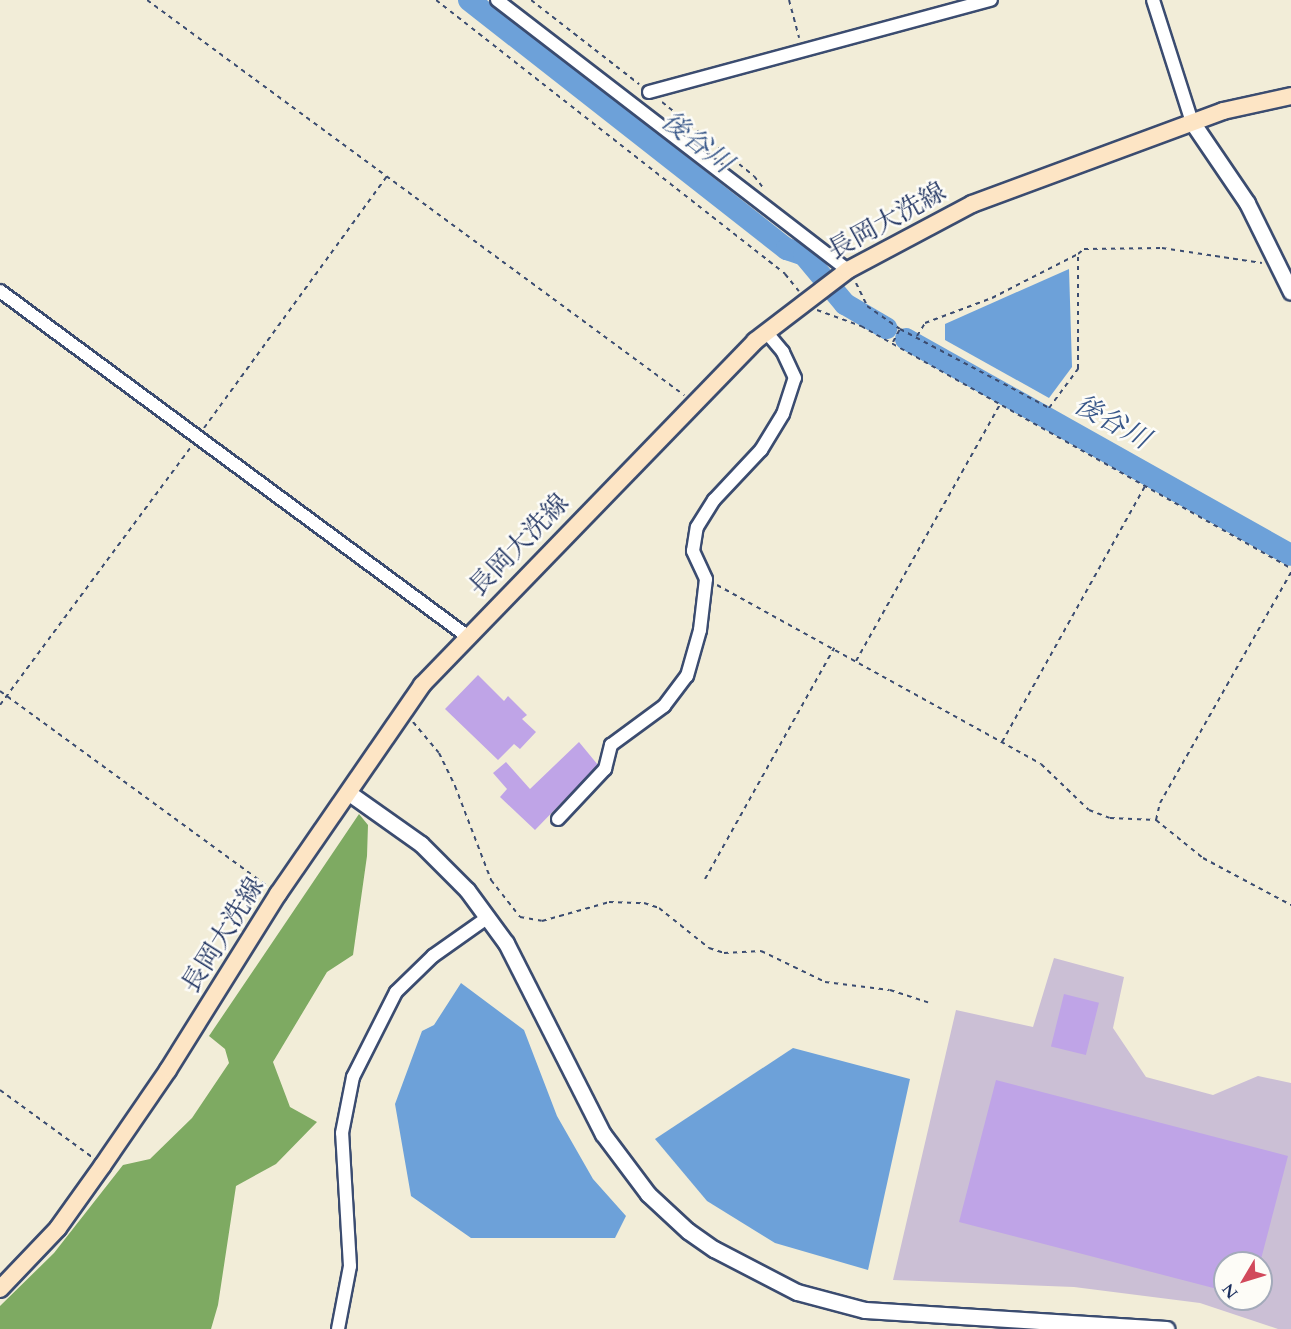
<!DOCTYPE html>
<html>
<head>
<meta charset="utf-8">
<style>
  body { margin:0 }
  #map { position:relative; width:1291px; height:1329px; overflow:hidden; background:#f2edd8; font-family:Cardo,"Noto Serif JP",serif }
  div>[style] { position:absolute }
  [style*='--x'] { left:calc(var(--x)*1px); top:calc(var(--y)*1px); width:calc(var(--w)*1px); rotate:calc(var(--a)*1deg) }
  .industrial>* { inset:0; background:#cbbfd5 }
  .forest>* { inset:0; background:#7eaa62 }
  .water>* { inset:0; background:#6da1d9 }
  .river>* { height:22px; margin:-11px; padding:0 11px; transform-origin:11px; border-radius:11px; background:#6da1d9 }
  .building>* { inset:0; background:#bfa4e7; transform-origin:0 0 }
  .path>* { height:2px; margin-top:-1px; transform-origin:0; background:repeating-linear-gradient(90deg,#3b4c70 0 4.5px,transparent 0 9px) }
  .roads { filter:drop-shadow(2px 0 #3b4c70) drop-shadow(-2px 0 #3b4c70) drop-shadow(0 2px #3b4c70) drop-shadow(0 -2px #3b4c70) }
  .minor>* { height:12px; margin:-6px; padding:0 6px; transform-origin:6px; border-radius:6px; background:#fff }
  .tertiary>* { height:15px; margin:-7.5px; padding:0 7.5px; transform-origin:7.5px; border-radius:7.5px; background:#fff }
  .secondary>* { height:16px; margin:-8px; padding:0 8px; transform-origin:8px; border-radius:8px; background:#fde5c5 }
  span { translate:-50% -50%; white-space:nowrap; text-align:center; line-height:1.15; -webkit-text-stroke:5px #fdfcf7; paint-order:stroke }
  .street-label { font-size:26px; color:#1b2f5e }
  .water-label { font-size:27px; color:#385789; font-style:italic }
  .north { position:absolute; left:1213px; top:1251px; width:60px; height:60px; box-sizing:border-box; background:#fdfcf7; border:2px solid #a3aaba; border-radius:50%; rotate:232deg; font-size:16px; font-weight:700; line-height:24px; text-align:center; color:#1b2f5e }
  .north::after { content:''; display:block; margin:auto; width:21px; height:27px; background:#d1495b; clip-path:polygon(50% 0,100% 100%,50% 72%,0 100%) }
</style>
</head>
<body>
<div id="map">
  <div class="industrial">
    <div style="clip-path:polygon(evenodd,1054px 958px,1124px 977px,1113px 1028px,1146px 1077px,1213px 1095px,1258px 1076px,1291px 1083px,1291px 1329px,1278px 1329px,1200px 1303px,1074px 1287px,893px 1280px,956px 1010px,1033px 1027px,1054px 958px,1225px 1263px,1261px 1263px,1261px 1299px,1225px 1299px,1225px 1263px)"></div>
  </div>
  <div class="forest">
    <div style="clip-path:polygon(359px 814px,368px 825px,367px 856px,353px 955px,327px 972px,273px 1062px,290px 1107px,317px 1122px,276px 1164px,236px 1186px,218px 1305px,211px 1329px,0 1329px,0 1306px,54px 1253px,123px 1165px,150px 1159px,192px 1118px,229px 1063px,225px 1049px,209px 1036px)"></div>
  </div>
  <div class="water">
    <div style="clip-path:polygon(1069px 269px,1072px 367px,1049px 398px,945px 340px,945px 324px)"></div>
    <div style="clip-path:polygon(461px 983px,524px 1030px,557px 1116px,593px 1179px,626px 1216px,615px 1238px,471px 1238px,411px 1196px,395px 1104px,422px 1031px,434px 1025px)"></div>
    <div style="clip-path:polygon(793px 1048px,910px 1079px,868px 1270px,775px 1243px,707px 1201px,655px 1139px)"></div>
  </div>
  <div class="river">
    <div style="--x:469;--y:0;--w:404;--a:38.1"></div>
    <div style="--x:787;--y:249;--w:18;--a:19"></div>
    <div style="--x:804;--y:255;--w:64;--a:50.1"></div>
    <div style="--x:845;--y:304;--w:48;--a:30.3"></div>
    <div style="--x:906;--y:339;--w:441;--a:29.3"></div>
  </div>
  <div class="building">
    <div style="clip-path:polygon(478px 675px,504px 701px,508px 696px,527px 715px,522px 719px,536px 732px,520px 749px,514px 744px,498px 760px,445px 709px)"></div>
    <div style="clip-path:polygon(579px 742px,598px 765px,535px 830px,500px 797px,507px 789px,493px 773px,506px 762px,530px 789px)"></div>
    <div style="left:1064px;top:994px;width:36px;height:54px;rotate:14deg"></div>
    <div style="clip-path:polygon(996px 1080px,1288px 1156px,1260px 1263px,1225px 1263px,1225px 1291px,959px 1222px)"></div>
  </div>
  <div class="path">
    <div style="--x:147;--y:0;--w:667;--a:36.34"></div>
    <div style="--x:436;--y:0;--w:444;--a:38.1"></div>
    <div style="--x:785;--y:274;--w:22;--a:51"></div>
    <div style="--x:531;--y:0;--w:137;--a:37.9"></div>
    <div style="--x:789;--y:0;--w:39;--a:75"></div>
    <div style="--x:662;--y:102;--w:118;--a:38.8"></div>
    <div style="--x:754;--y:176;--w:18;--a:52"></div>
    <div style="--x:856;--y:283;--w:25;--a:64"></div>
    <div style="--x:867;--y:306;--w:40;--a:34.9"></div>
    <div style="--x:900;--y:329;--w:169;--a:27.9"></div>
    <div style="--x:1049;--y:408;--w:49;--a:-53.4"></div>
    <div style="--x:1078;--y:369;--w:115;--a:-90"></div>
    <div style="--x:1078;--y:254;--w:8;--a:-40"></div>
    <div style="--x:1084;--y:249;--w:78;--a:-0.7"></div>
    <div style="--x:1162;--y:248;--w:101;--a:8.5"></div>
    <div style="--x:817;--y:310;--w:47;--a:20"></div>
    <div style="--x:861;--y:326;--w:493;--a:29.4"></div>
    <div style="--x:917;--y:336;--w:15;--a:-58"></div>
    <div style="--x:925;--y:323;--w:72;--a:-20.5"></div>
    <div style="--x:992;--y:298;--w:97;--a:-27.1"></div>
    <div style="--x:893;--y:342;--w:15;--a:-62"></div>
    <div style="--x:204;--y:428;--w:311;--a:-54"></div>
    <div style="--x:717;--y:585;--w:370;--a:28.9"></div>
    <div style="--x:1041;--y:764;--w:66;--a:43.8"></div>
    <div style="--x:1089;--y:810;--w:22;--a:21"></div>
    <div style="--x:1110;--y:818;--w:46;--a:2.5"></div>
    <div style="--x:1156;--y:820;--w:60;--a:39"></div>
    <div style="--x:1203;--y:858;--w:100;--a:28.1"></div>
    <div style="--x:856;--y:661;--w:295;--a:-60.7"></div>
    <div style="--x:0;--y:691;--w:329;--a:36.1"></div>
    <div style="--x:0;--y:705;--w:320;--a:-53.5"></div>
    <div style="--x:413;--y:722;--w:40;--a:50"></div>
    <div style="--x:439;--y:753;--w:37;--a:64"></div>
    <div style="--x:455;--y:786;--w:101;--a:69"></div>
    <div style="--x:491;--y:880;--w:47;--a:51.9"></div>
    <div style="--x:520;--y:917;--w:22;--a:10"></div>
    <div style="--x:542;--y:921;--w:70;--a:-15.8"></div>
    <div style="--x:609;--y:902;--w:35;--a:2"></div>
    <div style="--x:644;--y:903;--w:16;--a:18"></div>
    <div style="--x:659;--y:908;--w:64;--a:38.7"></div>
    <div style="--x:709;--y:948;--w:16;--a:18"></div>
    <div style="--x:724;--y:953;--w:37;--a:-3"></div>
    <div style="--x:761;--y:951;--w:71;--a:25.8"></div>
    <div style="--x:825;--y:982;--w:65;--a:7"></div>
    <div style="--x:890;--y:990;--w:40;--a:18"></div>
    <div style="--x:1002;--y:742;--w:293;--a:-60.8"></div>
    <div style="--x:1156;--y:820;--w:17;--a:-77"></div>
    <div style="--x:1160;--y:803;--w:266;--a:-60.4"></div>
    <div style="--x:705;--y:879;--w:265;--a:-60.8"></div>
    <div style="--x:0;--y:1090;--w:114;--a:36.1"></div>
  </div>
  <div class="roads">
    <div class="minor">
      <div style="--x:497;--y:0;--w:443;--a:37.6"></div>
      <div style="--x:1153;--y:0;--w:128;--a:72.3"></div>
      <div style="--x:649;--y:92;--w:354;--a:-15.1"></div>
      <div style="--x:0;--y:291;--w:581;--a:36.46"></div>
      <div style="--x:558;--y:819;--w:69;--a:-46.8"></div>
      <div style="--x:605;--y:769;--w:25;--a:-76"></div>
      <div style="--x:611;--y:745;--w:66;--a:-36.3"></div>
      <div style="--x:664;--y:706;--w:38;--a:-53"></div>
      <div style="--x:687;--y:676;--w:48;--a:-74.2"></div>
      <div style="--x:700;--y:630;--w:51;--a:-83.3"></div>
      <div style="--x:706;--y:579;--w:31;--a:-115"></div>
      <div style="--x:693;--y:551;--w:24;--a:-81"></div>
      <div style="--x:697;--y:527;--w:32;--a:-58"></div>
      <div style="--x:714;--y:500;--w:69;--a:-46.8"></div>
      <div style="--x:761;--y:450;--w:42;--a:-58.6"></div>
      <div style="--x:783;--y:414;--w:38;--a:-72"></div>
      <div style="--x:795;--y:378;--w:29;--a:-115"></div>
      <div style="--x:783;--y:352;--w:26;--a:-130"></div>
      <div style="--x:338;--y:1329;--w:64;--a:-79.2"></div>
      <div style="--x:350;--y:1266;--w:133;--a:-93.4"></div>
      <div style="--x:342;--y:1133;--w:57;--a:-78.9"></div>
      <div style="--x:353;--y:1077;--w:95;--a:-63.2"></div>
      <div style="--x:396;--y:992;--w:52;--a:-44.2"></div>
      <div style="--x:433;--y:956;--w:67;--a:-35.3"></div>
    </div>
    <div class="tertiary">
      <div style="--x:1192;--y:122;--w:98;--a:55.8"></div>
      <div style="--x:1247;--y:203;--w:99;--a:63.7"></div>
      <div style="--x:349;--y:793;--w:88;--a:35.3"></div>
      <div style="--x:421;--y:844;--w:65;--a:45"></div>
      <div style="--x:467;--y:890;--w:66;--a:53.7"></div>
      <div style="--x:506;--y:943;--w:214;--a:63.1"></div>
      <div style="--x:603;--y:1134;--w:75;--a:53.1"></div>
      <div style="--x:648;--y:1194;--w:54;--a:42.8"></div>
      <div style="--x:688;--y:1231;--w:32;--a:35"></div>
      <div style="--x:714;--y:1249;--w:93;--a:27.4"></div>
      <div style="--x:797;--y:1292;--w:70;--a:14.8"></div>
      <div style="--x:865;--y:1310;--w:302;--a:3.6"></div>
    </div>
    <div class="secondary">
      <div style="--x:0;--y:1289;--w:84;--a:-46.4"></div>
      <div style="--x:58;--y:1228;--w:77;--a:-54.5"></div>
      <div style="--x:103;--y:1165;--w:115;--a:-55.6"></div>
      <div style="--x:168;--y:1070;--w:208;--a:-58"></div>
      <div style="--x:278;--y:894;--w:254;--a:-55.4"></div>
      <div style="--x:422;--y:685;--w:479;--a:-45.9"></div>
      <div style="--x:755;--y:341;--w:117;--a:-37.4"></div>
      <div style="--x:848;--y:270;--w:140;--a:-28"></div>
      <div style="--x:972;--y:204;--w:268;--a:-20.3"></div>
      <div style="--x:1223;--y:111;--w:70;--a:-12.4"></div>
    </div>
  </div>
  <div class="street-label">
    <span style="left:887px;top:221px;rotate:-29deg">長岡大洗線</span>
    <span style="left:519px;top:545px;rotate:-46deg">長岡大洗線</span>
    <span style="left:223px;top:935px;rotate:-58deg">長岡大洗線</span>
  </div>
  <div class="water-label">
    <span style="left:697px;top:142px;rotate:38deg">後谷川</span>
    <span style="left:1112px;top:422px;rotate:29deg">後谷川</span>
  </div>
  <div class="north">N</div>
</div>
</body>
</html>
